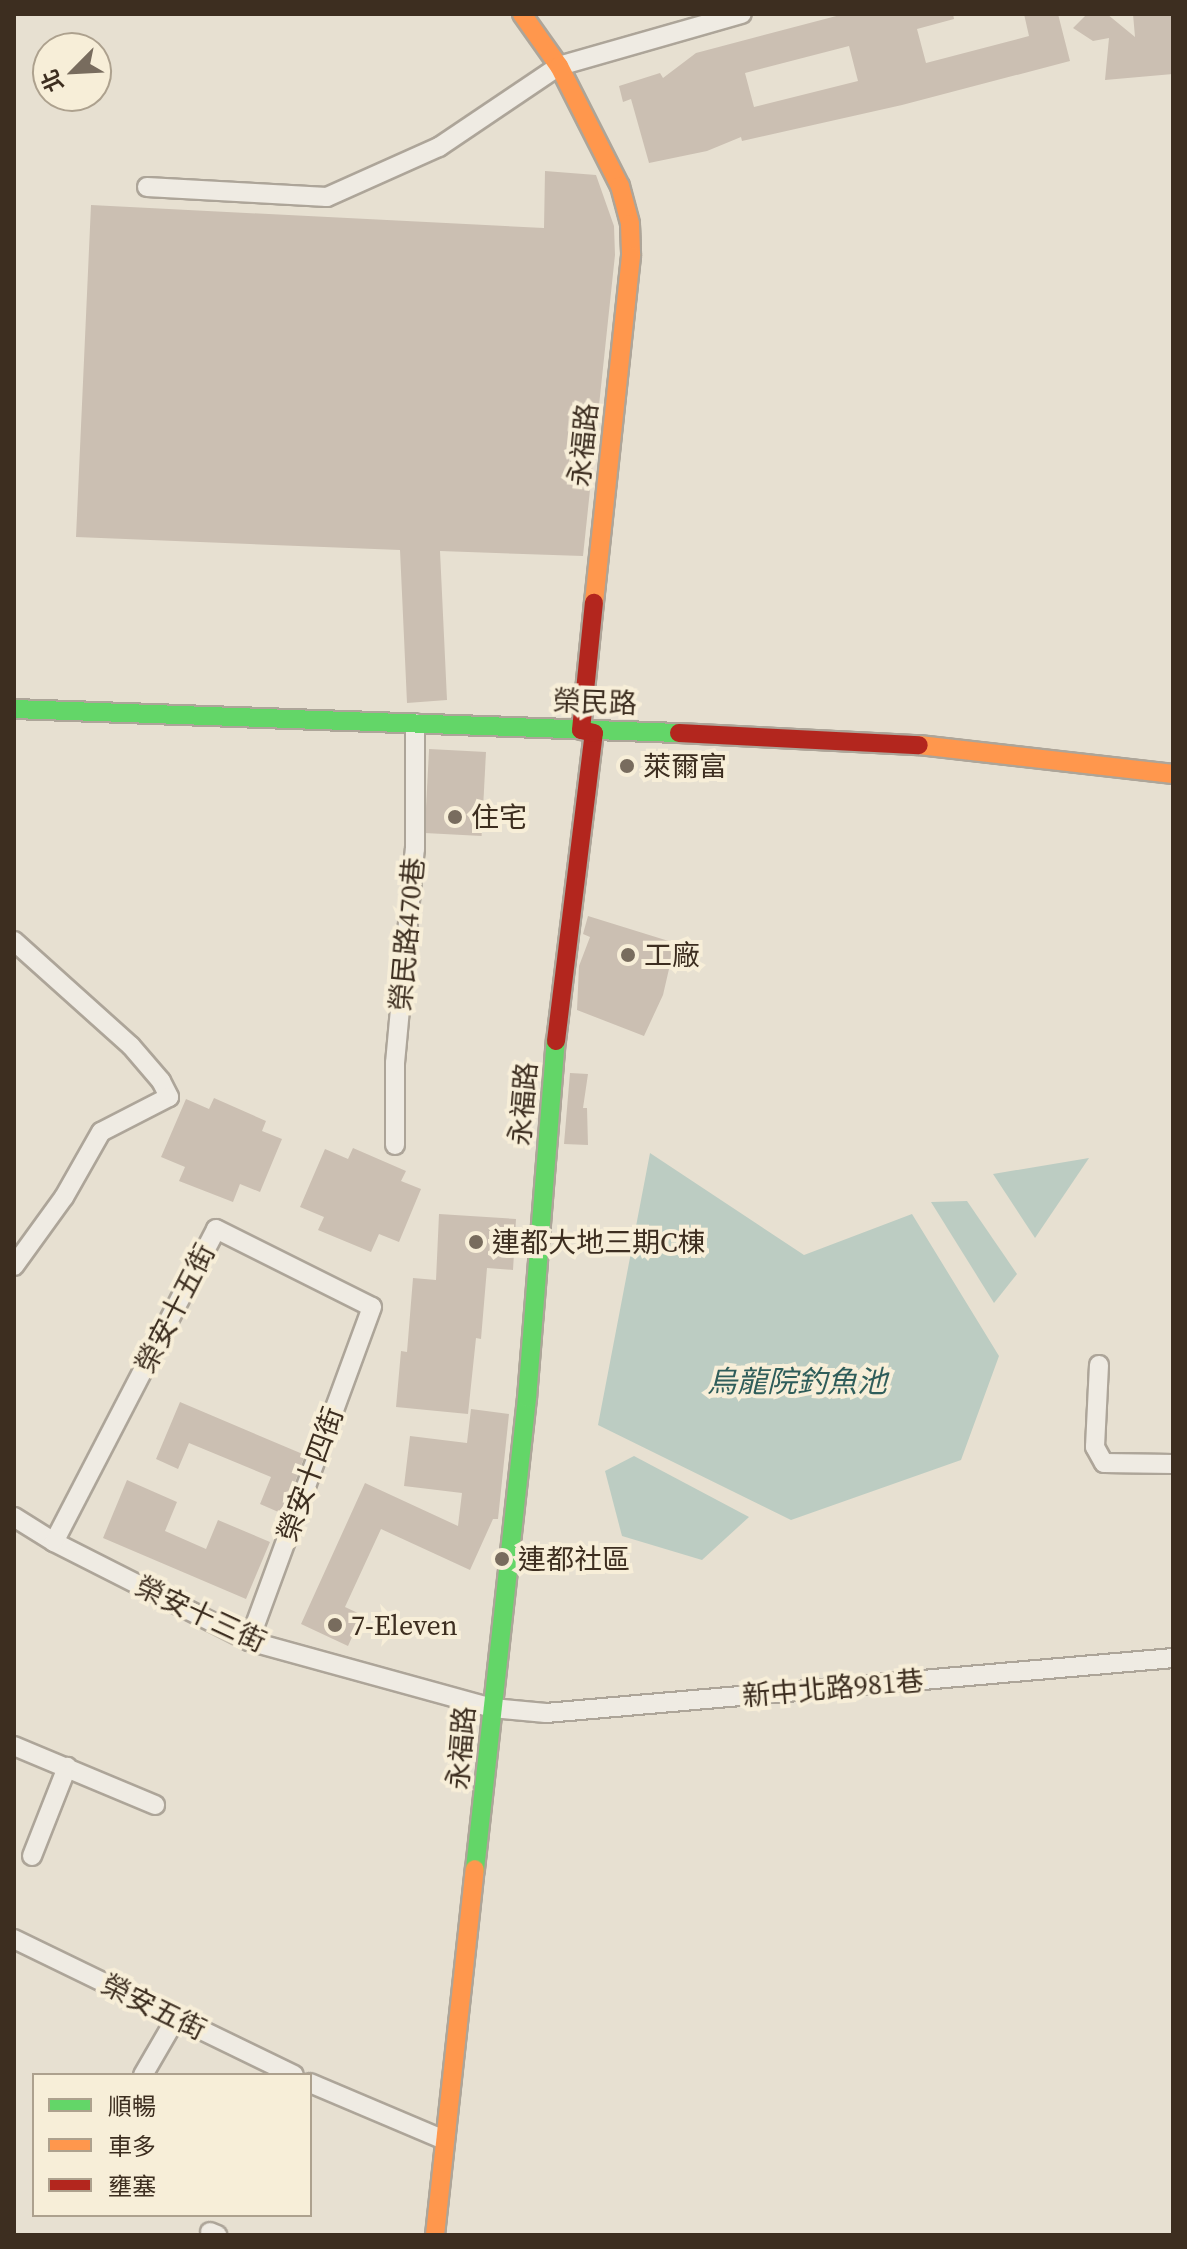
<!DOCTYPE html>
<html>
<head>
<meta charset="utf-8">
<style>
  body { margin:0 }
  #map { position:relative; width:1187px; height:2249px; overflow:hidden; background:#e7e0d1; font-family:"Source Serif 4","Noto Sans TC",serif }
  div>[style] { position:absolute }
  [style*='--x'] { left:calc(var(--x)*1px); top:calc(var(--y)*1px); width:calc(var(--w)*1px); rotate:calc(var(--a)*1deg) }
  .water>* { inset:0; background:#bcccc2 }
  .building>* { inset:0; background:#cbbfb2; transform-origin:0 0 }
  .roads { filter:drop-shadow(2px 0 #ada599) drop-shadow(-2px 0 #ada599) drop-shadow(0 2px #ada599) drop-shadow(0 -2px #ada599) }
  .street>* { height:18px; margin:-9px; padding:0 9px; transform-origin:9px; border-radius:9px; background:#efebe3 }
  .fast>* { height:18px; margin:-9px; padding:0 9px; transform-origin:9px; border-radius:9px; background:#63d668 }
  .slow>* { height:18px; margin:-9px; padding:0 9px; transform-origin:9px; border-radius:9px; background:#ff974d }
  .jam>* { height:18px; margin:-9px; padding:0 9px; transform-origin:9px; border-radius:9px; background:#b3261e }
  .dots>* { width:22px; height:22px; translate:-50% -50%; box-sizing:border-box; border:4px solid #f7eed8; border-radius:50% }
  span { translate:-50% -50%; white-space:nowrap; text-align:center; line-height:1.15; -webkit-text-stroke:8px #f7eed8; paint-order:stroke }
  .street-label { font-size:28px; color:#3d2e20 }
  .poi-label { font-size:28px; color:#3d2e20 }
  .left { translate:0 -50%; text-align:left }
  .water-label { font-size:30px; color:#2f5d5a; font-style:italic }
  .frame { position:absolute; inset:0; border:16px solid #3d2e20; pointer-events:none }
  .legend { position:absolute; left:32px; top:2073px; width:280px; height:144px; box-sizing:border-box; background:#f7eed8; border:2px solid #ada18e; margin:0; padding:10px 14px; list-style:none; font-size:24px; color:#3d2e20 }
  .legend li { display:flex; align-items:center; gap:16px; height:40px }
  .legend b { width:40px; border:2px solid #ada18e }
  .north { position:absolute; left:32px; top:32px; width:80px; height:80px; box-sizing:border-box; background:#f7eed8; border:2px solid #ada18e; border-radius:50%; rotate:246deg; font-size:22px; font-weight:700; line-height:32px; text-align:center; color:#3d2e20 }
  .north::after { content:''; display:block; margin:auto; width:28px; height:36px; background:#786c5e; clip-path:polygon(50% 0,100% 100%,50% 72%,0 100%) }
</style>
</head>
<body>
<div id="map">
  <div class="water">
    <div style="clip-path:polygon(650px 1153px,804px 1255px,912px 1214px,999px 1356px,961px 1460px,791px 1520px,598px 1425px)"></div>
    <div style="clip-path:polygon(1089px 1158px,1035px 1238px,993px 1174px)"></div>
    <div style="clip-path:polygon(967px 1201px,1017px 1274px,994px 1303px,931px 1202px)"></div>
    <div style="clip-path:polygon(634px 1456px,749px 1517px,702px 1560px,622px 1536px,605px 1471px)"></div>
  </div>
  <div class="building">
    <div style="clip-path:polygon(evenodd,844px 14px,953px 14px,954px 19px,917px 29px,926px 63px,1029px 36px,1024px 14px,1058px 14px,1070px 61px,902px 105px,742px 141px,741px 137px,707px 151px,649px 163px,631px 99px,623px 102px,619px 86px,660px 73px,663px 78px,696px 53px,844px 14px,849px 46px,858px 81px,754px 107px,745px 73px,849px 46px)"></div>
    <div style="clip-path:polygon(1087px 14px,1107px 14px,1135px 37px,1133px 14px,1173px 14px,1173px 74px,1105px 80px,1109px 38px,1093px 41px,1073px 28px)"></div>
    <div style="clip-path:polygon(545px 171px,596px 175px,614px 226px,615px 255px,583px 556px,440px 551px,447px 700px,407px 703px,400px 550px,76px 537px,91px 205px,544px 228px)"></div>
    <div style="left:486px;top:752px;width:84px;height:57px;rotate:93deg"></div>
    <div style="clip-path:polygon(588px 916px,675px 943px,663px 995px,644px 1036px,577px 1010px,579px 966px,590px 937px,583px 934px)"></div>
    <div style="clip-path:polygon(570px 1073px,588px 1074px,583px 1108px,587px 1108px,588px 1145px,564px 1144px)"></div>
    <div style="clip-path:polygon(214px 1098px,266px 1121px,262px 1131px,282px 1139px,260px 1192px,240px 1184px,233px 1202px,179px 1181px,185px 1167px,161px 1157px,186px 1099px,209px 1109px)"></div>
    <div style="clip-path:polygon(353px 1148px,406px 1171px,401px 1181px,421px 1189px,399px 1242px,379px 1234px,371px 1252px,318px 1230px,324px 1217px,300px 1207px,325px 1149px,348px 1159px)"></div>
    <div style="clip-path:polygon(439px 1214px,516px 1219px,513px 1270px,487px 1268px,481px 1339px,476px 1338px,468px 1414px,396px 1407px,401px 1351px,407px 1352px,413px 1278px,436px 1280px)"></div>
    <div style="clip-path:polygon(180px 1402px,305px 1455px,283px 1514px,260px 1504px,271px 1477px,189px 1443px,178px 1469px,156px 1459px)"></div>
    <div style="clip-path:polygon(471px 1409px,509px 1414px,498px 1519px,493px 1519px,470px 1570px,381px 1529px,345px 1607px,362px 1615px,348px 1646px,301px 1624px,365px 1483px,458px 1526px,462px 1493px,404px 1486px,410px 1436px,467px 1443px)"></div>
    <div style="clip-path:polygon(127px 1480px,177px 1502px,165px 1531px,206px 1549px,218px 1520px,270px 1542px,246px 1599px,103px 1538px)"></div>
  </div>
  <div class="roads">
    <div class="street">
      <div style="--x:147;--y:187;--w:180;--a:3.2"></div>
      <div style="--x:327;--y:197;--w:123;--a:-24.1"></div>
      <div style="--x:439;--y:147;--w:145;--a:-34"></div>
      <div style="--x:559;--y:66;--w:190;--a:-15.9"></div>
      <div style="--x:14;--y:941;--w:157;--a:41.9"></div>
      <div style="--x:131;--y:1046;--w:46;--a:49.4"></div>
      <div style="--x:161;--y:1081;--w:18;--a:63"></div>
      <div style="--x:169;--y:1097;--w:76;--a:152.8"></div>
      <div style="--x:101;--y:1132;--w:75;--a:119.6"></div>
      <div style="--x:64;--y:1197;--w:85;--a:125.9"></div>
      <div style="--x:395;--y:1145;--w:82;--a:-90"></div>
      <div style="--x:395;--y:1063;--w:215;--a:-84.7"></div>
      <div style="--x:415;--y:849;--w:126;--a:-90"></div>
      <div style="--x:1099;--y:1365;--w:82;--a:92.8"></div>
      <div style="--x:1095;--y:1447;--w:18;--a:61"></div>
      <div style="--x:1104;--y:1463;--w:69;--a:0.8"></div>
      <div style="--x:14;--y:1517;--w:47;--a:32"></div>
      <div style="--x:54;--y:1542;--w:219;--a:26.9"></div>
      <div style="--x:249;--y:1641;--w:252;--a:15.4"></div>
      <div style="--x:492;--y:1708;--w:54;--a:5.3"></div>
      <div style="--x:546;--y:1713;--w:629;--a:-5.01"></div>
      <div style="--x:54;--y:1542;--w:352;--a:-62.6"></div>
      <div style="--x:216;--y:1229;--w:174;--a:26.6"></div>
      <div style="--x:372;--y:1307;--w:356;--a:110.2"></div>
      <div style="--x:14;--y:1746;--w:153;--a:22.7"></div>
      <div style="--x:32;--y:1856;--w:96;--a:-68.5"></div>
      <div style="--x:14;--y:1939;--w:311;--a:25.9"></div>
      <div style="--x:143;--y:2075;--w:66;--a:-59.9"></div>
      <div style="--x:310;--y:2083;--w:146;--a:23"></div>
      <div style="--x:210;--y:2232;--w:8;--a:23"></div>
    </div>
    <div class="fast">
      <div style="--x:14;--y:709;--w:665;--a:2.07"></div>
      <div style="--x:475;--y:1869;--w:474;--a:-83.7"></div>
      <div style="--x:527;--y:1398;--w:358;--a:-85.4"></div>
    </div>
    <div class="slow">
      <div style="--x:522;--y:14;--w:64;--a:54.6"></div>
      <div style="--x:559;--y:66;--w:135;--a:63.1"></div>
      <div style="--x:620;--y:186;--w:39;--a:75"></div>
      <div style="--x:630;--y:224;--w:32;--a:88"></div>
      <div style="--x:631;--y:256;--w:349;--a:96.1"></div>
      <div style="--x:919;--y:745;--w:256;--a:6.5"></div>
      <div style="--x:435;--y:2235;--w:368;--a:-83.8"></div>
    </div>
    <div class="jam">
      <div style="--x:679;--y:733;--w:240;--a:2.9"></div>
      <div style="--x:556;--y:1041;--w:310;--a:-83"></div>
      <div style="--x:594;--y:733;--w:13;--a:-167"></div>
      <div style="--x:581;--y:730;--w:128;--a:-84.2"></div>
    </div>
  </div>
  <div class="dots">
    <div style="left:627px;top:766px;background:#786c5e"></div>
    <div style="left:455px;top:817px;background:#786c5e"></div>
    <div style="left:628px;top:955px;background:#786c5e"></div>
    <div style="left:476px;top:1242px;background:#786c5e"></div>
    <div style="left:502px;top:1559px;background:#786c5e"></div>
    <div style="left:335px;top:1625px;background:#786c5e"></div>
  </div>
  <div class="street-label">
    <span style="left:583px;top:445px;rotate:-84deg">永福路</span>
    <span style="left:595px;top:702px;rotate:2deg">榮民路</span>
    <span style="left:407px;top:934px;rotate:-85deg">榮民路470巷</span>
    <span style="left:523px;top:1104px;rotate:-85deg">永福路</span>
    <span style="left:175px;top:1308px;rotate:-63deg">榮安十五街</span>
    <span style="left:310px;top:1474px;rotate:-70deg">榮安十四街</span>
    <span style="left:201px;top:1614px;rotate:25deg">榮安十三街</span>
    <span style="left:833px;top:1688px;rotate:-5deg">新中北路981巷</span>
    <span style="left:461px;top:1748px;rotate:-85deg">永福路</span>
    <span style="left:154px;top:2007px;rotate:26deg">榮安五街</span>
  </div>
  <div class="poi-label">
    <span class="left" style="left:643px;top:766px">萊爾富</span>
    <span class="left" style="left:471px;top:817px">住宅</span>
    <span class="left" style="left:644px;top:955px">工廠</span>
    <span class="left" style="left:492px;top:1242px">連都大地三期C棟</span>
    <span class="left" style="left:518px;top:1559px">連都社區</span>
    <span class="left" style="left:351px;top:1625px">7-Eleven</span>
  </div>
  <div class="water-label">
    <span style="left:797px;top:1382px">烏龍院釣魚池</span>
  </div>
  <div class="frame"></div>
  <ul class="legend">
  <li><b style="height:10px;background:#63d668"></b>順暢</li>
  <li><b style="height:10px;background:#ff974d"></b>車多</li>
  <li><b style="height:10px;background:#b3261e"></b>壅塞</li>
  </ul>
  <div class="north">北</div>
</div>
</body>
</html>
